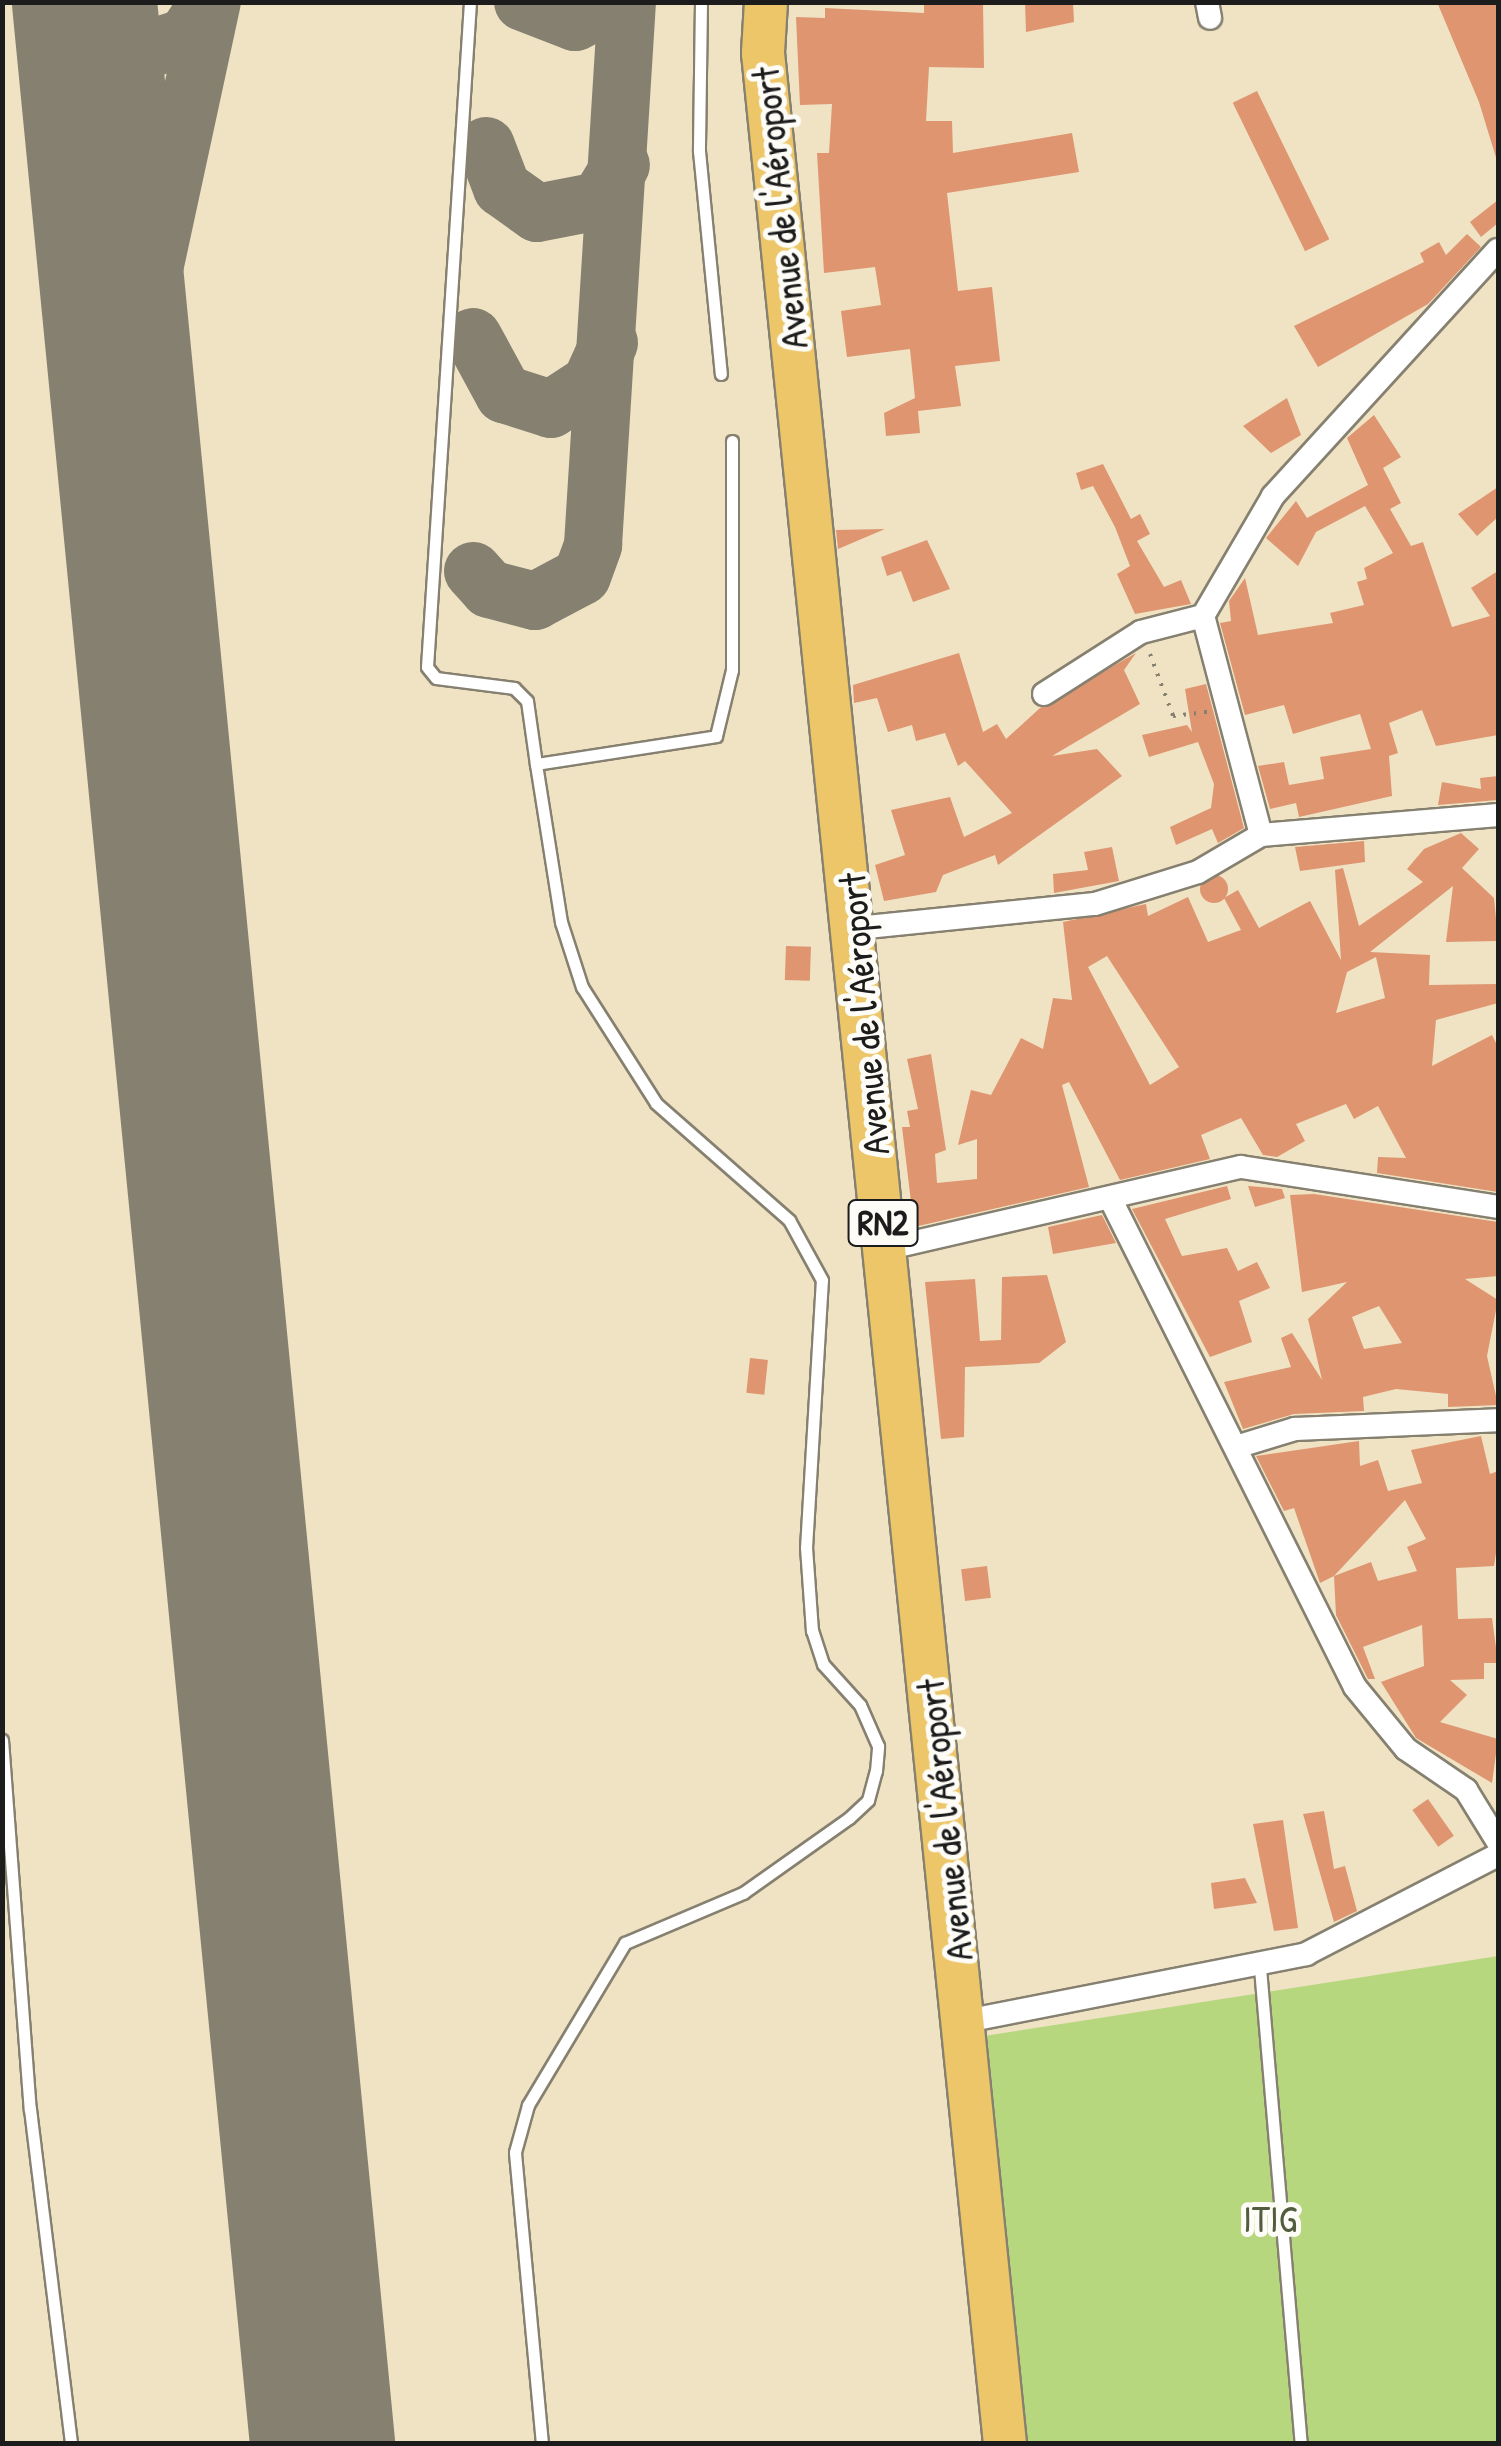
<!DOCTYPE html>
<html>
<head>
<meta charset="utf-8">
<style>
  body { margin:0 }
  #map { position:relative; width:1501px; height:2446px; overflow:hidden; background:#efe3c4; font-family:"Patrick Hand",sans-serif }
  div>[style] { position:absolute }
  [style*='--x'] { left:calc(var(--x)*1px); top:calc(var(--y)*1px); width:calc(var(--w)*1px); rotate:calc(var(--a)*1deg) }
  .green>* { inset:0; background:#b7d77f }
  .taxiway>* { height:58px; margin:-29px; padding:0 29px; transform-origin:29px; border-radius:29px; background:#868070 }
  .runway>* { height:145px; margin:-72.5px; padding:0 72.5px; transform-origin:72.5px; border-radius:72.5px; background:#868070 }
  .building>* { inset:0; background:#de9570; transform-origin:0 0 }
  .round { border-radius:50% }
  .path>* { height:4px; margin-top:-2px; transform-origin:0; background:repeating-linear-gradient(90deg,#868070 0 2.5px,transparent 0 10.5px) }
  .roads { filter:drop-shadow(2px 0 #868070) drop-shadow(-2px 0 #868070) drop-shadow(0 2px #868070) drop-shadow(0 -2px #868070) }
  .lane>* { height:11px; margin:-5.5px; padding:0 5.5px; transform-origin:5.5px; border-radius:5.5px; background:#fff }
  .street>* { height:22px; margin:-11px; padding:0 11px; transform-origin:11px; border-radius:11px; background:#fff }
  .highway>* { height:42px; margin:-21px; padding:0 21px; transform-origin:21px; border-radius:21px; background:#ecc669 }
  span { translate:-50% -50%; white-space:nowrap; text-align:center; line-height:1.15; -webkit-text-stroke:10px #fdfcf7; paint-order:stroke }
  .shield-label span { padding:2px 8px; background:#fdfcf7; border:2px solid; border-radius:8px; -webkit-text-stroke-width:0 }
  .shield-label { font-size:35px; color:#1c1c1c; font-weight:700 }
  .street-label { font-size:38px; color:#1c1c1c }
  .park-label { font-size:38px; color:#525d3f }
  .frame { position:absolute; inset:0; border:5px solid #1c1c1c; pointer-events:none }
</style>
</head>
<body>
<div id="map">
  <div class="green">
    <div style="clip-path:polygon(1498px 1956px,1498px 2443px,1024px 2443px,984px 2036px)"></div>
  </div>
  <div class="taxiway">
    <div style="--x:85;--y:2;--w:36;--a:58"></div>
    <div style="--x:104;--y:33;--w:45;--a:22"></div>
    <div style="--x:146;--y:50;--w:42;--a:-18"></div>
    <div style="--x:186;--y:37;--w:42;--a:-56.7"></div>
    <div style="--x:523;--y:2;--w:56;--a:21"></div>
    <div style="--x:575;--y:22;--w:45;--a:-26.6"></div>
    <div style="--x:486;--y:146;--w:45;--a:69.1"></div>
    <div style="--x:502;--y:188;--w:43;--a:35.5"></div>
    <div style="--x:537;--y:213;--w:63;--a:-11"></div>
    <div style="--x:599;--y:201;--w:42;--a:-58.6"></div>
    <div style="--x:473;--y:337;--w:65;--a:61.5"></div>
    <div style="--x:504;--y:394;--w:49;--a:17.7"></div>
    <div style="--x:551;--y:409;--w:48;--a:-33"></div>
    <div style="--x:591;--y:383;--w:44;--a:-65.8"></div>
    <div style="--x:124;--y:408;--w:415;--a:-77.8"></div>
    <div style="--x:473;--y:571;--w:24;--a:48"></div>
    <div style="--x:489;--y:589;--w:48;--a:14.6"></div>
    <div style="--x:535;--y:601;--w:53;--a:-28"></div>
    <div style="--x:582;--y:576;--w:33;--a:-70"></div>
    <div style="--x:593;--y:545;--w:544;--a:-86.42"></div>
  </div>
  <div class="runway">
    <div style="--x:84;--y:2;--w:2454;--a:84.43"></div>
  </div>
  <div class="building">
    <div style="clip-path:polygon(924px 2px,983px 2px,984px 68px,929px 67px,926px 121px,952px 121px,953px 153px,1072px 133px,1079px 172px,947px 193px,958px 291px,992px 287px,1000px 361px,955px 366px,961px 406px,918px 411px,920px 433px,886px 436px,884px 413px,915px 398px,910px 349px,847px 357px,841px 311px,881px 305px,875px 267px,824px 273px,817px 153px,829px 153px,832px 104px,800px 105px,796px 17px,825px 18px,825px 8px,924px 13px)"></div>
    <div style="clip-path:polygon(1025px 2px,1073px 2px,1074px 22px,1026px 32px)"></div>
    <div style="clip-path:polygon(1437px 2px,1498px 2px,1498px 164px,1479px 102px)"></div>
    <div style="left:1257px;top:91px;width:165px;height:27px;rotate:64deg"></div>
    <div style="clip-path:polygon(1498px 200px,1498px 223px,1481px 237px,1470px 222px)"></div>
    <div style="clip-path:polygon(1467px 234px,1481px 247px,1428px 304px,1318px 367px,1294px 326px,1424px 262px,1420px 253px,1439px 242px,1446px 255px)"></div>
    <div style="clip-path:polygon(1287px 398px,1301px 435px,1271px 453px,1243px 426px)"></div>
    <div style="clip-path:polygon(1374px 415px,1401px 457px,1383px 468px,1401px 503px,1390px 509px,1411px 546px,1423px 542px,1452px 627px,1490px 616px,1471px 588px,1498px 571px,1498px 735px,1436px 746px,1422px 710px,1389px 723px,1398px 753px,1389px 756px,1392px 796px,1299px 817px,1296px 803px,1270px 809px,1258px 766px,1284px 762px,1289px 785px,1324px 779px,1320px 757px,1371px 749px,1360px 714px,1293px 734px,1284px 705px,1245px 715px,1220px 623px,1231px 621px,1229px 601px,1245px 578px,1258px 635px,1333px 623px,1330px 613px,1364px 605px,1357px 582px,1367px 579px,1364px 568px,1393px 553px,1365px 506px,1316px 532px,1298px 566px,1266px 538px,1296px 501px,1307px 518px,1368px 485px,1347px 438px)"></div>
    <div style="clip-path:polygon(1103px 464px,1131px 519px,1140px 514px,1150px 534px,1137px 541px,1164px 587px,1181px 580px,1191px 604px,1135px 614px,1117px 574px,1130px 566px,1115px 527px,1093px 486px,1081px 490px,1076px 473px)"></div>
    <div style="clip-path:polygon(1498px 487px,1498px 517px,1477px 536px,1458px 514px)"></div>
    <div style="clip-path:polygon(885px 529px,838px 549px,836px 530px)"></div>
    <div style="clip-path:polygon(927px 540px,950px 589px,913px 602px,901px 571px,887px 576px,881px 557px)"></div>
    <div style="clip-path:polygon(959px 653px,983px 732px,997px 724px,1006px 739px,1040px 708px,1136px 653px,1124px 670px,1140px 704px,1052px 756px,1097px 749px,1122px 776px,998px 865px,995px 855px,943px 875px,936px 892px,884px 901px,875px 865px,905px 855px,891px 810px,950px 797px,964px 837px,1012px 813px,965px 761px,958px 766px,945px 733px,916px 741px,912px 725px,888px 732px,877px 698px,854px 703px,853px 685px)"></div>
    <div style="clip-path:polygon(1206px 684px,1244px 828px,1218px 843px,1212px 829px,1176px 845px,1170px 827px,1211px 808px,1214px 784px,1198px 742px,1149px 757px,1142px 735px,1187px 725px,1192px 732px,1185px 689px)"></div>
    <div style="clip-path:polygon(1498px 776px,1498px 800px,1438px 805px,1442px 782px,1481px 789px,1480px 778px)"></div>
    <div style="clip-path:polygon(evenodd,1461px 833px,1479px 849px,1462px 868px,1494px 898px,1498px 941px,1446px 942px,1453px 886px,1370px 952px,1430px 955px,1429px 985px,1497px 984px,1498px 1003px,1436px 1020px,1432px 1066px,1492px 1035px,1498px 1047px,1498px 1192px,1377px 1173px,1378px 1157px,1406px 1158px,1378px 1106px,1354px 1119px,1346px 1104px,1296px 1124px,1305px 1141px,1277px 1157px,1263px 1155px,1241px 1118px,1201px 1135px,1210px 1159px,1120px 1180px,1069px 1082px,1062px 1085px,1089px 1187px,914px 1227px,902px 1127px,910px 1127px,907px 1111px,918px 1109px,907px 1059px,931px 1054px,946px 1150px,935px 1154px,937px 1183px,977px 1179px,977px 1139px,958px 1145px,971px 1090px,991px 1095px,1021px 1038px,1043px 1049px,1053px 998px,1072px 1000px,1063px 922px,1146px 904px,1148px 916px,1188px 897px,1208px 942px,1241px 930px,1224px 898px,1238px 890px,1259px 928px,1310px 901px,1341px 960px,1335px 870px,1343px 868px,1359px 926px,1423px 882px,1407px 869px,1424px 849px,1461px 833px,1107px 956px,1179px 1067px,1150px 1085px,1088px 967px,1107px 956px,1461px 833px,1376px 957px,1385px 998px,1336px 1013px,1347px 972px,1376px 957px)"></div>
    <div style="clip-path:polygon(1364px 841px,1365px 862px,1300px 871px,1295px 847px)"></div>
    <div style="clip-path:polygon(1112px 847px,1119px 881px,1054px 893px,1053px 874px,1088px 870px,1084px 852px)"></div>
    <div class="round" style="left:1200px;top:875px;width:28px;height:28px"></div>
    <div style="left:786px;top:946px;width:25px;height:34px;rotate:2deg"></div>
    <div style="clip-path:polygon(1227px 1186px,1231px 1199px,1165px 1219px,1182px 1256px,1227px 1248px,1238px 1271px,1257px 1262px,1270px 1288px,1239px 1301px,1252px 1342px,1210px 1357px,1132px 1209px)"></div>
    <div style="clip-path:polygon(1248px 1186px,1282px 1189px,1285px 1198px,1255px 1207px)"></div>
    <div style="clip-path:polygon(evenodd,1314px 1194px,1498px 1222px,1498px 1276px,1465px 1279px,1498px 1300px,1487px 1356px,1498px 1405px,1448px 1407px,1448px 1394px,1396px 1389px,1363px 1397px,1364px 1411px,1294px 1414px,1243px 1429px,1224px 1382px,1291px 1367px,1281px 1338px,1292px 1333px,1322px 1380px,1308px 1319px,1347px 1282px,1302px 1292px,1290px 1195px,1314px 1194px,1379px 1306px,1402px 1343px,1364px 1349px,1352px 1317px,1379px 1306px)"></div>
    <div style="clip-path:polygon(1102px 1215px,1116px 1243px,1053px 1254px,1048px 1227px)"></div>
    <div style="clip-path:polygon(1047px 1275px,1066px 1342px,1039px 1363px,965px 1367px,964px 1437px,941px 1439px,925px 1282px,975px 1279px,980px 1341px,1001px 1340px,1002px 1277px)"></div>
    <div style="left:750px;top:1358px;width:18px;height:35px;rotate:6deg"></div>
    <div style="clip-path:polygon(evenodd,1481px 1436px,1490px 1474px,1498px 1471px,1498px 1540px,1494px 1566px,1456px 1568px,1458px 1619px,1492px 1618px,1498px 1663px,1484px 1663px,1484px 1679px,1450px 1680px,1467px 1695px,1440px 1722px,1498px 1739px,1492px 1783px,1416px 1738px,1381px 1682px,1424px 1666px,1422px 1625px,1363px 1647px,1375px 1679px,1368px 1679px,1336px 1615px,1334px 1576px,1320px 1583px,1294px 1508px,1284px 1511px,1256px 1456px,1359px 1441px,1360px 1466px,1378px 1460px,1388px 1491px,1422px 1483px,1411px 1450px,1481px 1436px,1405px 1500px,1426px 1539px,1407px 1547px,1417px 1571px,1378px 1581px,1371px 1562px,1334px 1576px,1405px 1500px)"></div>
    <div style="left:987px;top:1566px;width:32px;height:26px;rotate:83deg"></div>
    <div style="left:1428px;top:1799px;width:45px;height:19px;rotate:55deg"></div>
    <div style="clip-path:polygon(1324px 1811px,1334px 1869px,1345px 1866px,1357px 1911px,1334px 1922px,1303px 1814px)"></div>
    <div style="clip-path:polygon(1283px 1820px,1298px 1928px,1274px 1931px,1253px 1824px)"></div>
    <div style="clip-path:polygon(1245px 1878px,1257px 1903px,1214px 1909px,1211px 1883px)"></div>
  </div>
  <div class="path">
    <div style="--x:1150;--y:654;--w:66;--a:69.6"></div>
    <div style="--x:1173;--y:716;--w:35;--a:-7"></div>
  </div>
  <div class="roads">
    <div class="lane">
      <div style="--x:470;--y:2;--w:666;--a:93.7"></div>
      <div style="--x:427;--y:667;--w:14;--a:51"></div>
      <div style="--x:436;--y:678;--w:79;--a:7.3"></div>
      <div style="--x:514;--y:688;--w:18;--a:45"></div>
      <div style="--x:527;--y:701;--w:64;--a:81.9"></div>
      <div style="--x:701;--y:2;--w:149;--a:90.8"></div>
      <div style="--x:699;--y:151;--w:224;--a:84.4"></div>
      <div style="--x:2;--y:1740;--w:370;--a:85.7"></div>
      <div style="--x:30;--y:2109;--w:337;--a:83"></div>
      <div style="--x:1260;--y:1968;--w:478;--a:85.1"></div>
      <div style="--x:542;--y:2444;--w:293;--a:-95.3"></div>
      <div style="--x:515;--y:2152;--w:49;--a:-74.5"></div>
      <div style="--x:528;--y:2105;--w:189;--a:-59.1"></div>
      <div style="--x:625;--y:1943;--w:128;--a:-23"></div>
      <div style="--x:743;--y:1893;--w:130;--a:-35.3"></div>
      <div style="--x:849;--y:1818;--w:26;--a:-43"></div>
      <div style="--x:868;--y:1800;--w:30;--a:-75"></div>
      <div style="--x:876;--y:1771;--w:25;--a:-85"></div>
      <div style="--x:878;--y:1746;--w:45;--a:-113.7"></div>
      <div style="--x:860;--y:1705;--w:55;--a:-132.1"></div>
      <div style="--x:823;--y:1664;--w:35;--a:-108"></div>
      <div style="--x:812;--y:1631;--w:83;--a:-94.1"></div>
      <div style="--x:806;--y:1548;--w:268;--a:-86.6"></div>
      <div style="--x:822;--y:1280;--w:68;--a:-118.8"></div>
      <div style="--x:789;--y:1220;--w:177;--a:-138.7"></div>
      <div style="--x:656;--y:1103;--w:138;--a:-122.5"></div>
      <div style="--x:582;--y:987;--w:68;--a:-107.9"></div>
      <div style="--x:561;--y:922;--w:160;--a:-99"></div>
      <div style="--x:536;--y:764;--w:182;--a:-8.8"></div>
      <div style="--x:716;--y:736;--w:68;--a:-76.4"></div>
      <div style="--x:732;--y:670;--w:229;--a:-90"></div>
    </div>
    <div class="street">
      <div style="--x:1207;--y:2;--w:16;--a:79"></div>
      <div style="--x:1044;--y:694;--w:115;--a:-32.6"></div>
      <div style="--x:1141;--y:632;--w:64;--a:-14.5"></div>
      <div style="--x:1261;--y:835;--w:227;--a:-104.8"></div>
      <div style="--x:1203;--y:616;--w:139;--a:-59.7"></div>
      <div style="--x:1273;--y:496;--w:333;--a:-47.6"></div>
      <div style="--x:857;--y:928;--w:239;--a:-5.8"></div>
      <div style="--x:1095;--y:904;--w:108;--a:-17.3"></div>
      <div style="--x:1198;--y:872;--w:73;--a:-30.4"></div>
      <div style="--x:1261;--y:835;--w:238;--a:-4.8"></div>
      <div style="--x:1112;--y:1202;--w:542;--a:63.39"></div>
      <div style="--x:1355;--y:1687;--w:80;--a:50.6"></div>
      <div style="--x:1406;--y:1749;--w:73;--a:34.3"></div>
      <div style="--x:1466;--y:1790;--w:61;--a:58.4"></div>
      <div style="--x:885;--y:1249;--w:365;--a:-13"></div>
      <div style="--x:1241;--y:1167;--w:260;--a:8.8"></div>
      <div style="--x:1236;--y:1447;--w:62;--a:-17"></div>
      <div style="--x:1295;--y:1429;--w:203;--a:-2.5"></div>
      <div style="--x:966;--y:2021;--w:347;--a:-11.1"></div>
      <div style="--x:1306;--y:1954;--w:216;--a:-27.3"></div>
    </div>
    <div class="highway">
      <div style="--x:766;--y:2;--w:51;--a:93.4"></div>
      <div style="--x:763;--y:53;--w:2403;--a:84.22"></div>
    </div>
  </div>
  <div class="shield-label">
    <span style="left:883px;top:1223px">RN2</span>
  </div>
  <div class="street-label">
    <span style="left:780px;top:208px;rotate:-96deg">Avenue de l'Aéroport</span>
    <span style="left:864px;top:1014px;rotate:-95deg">Avenue de l'Aéroport</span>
    <span style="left:945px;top:1820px;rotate:-96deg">Avenue de l'Aéroport</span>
  </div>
  <div class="park-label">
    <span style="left:1270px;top:2219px">ITIG</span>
  </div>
  <div class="frame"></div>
</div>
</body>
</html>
